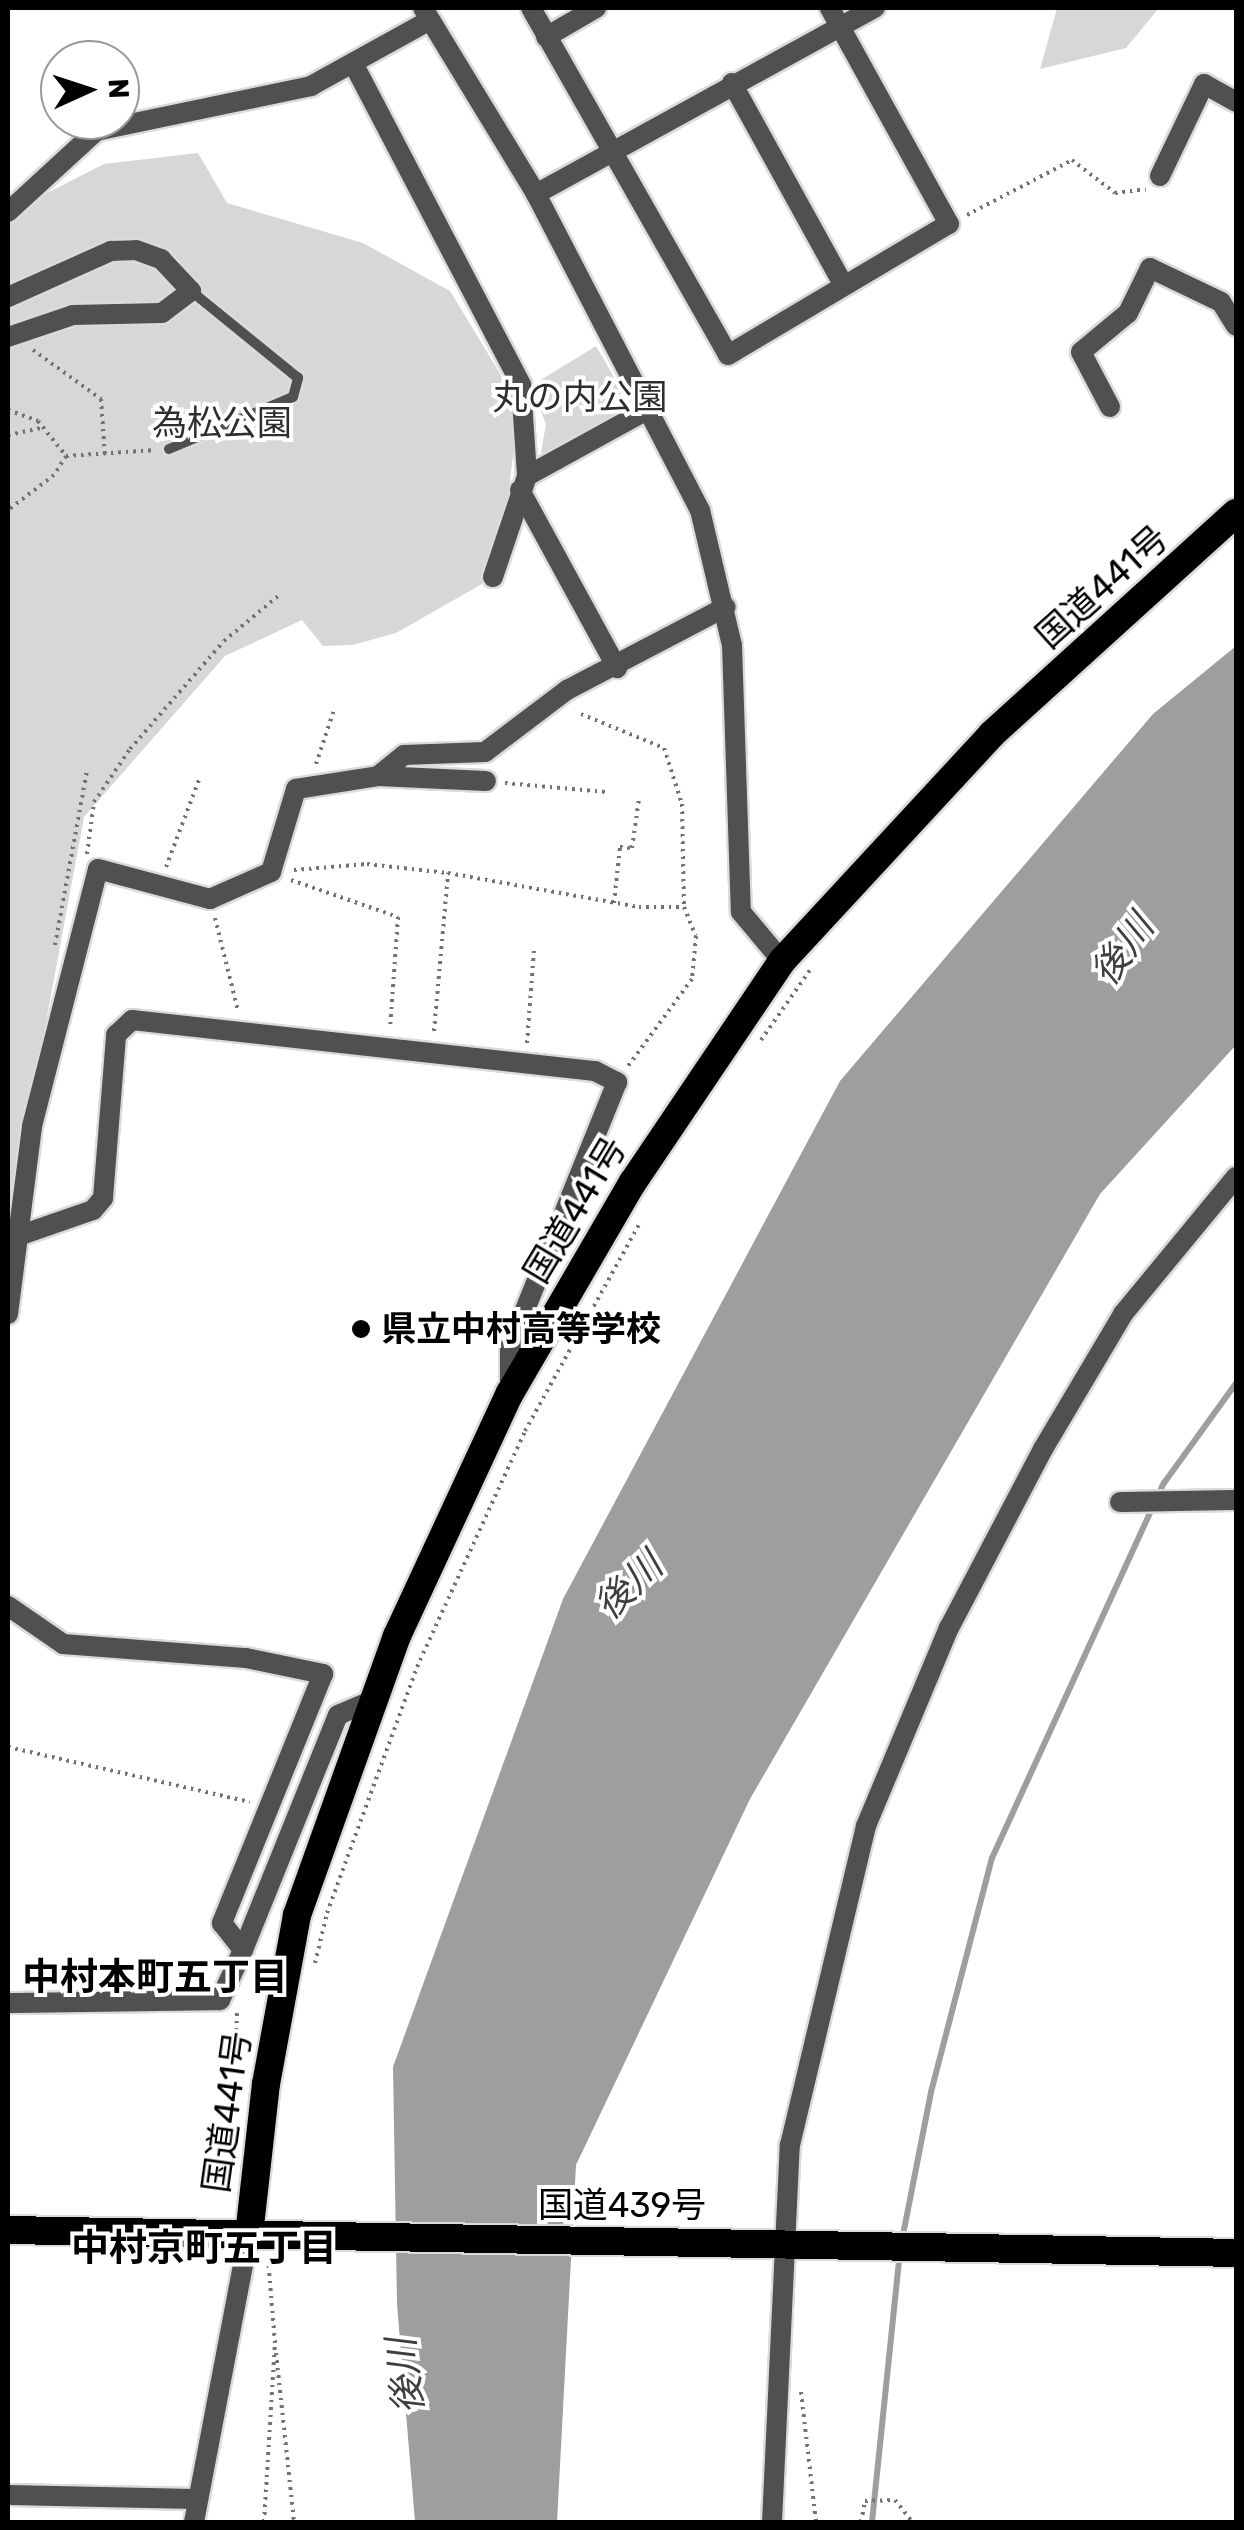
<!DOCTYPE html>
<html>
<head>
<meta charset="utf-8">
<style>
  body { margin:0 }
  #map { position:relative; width:1244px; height:2530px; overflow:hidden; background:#fff; font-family:Rubik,"Noto Sans JP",sans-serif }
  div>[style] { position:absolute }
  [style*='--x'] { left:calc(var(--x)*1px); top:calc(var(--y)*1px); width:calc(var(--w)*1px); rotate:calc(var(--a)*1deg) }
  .green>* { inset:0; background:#d7d7d7 }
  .water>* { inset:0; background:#9e9e9e }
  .stream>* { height:6px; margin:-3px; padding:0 3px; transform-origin:3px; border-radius:3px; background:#9e9e9e }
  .path>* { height:4px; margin-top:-2px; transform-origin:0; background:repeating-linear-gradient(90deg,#727272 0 2.5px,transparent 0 7.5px) }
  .roads { filter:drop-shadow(2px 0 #dbdbdb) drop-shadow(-2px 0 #dbdbdb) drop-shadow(0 2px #dbdbdb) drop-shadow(0 -2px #dbdbdb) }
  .service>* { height:10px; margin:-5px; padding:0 5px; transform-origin:5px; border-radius:5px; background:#505050 }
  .minor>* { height:20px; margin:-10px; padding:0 10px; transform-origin:10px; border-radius:10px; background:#505050 }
  .tertiary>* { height:20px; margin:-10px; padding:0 10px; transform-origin:10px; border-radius:10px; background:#505050 }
  .trunk>* { height:28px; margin:-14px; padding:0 14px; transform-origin:14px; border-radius:14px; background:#000 }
  .dots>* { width:28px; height:28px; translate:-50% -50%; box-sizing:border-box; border:5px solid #fff; border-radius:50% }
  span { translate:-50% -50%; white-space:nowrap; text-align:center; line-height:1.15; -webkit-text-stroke:8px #fff; paint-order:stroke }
  .park-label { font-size:35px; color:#2e2e2e }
  .street-label { font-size:35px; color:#000 }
  .poi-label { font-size:35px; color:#000; font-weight:700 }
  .left { translate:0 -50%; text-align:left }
  .water-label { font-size:38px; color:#3f3f3f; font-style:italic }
  .neighbourhood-label { font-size:38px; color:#000; font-weight:700 }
  .frame { position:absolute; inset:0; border:10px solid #000; pointer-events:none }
  .north { position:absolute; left:40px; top:40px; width:100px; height:100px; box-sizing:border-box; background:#fff; border:2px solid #999; border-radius:50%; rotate:87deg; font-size:28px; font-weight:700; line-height:40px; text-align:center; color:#000 }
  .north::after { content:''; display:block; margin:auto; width:35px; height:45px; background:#000; clip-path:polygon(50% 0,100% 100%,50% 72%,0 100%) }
</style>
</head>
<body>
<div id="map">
  <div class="green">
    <div style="clip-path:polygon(1057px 8px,1159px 8px,1126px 48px,1040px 69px)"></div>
    <div style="clip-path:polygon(198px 153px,227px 203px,363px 243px,450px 291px,510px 390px,517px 425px,508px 495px,482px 584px,396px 633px,353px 645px,323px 646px,302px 620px,225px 656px,84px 817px,8px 1227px,8px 213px,104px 164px)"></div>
    <div style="clip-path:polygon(596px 346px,632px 408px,546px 457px,541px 452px,546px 424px,531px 386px)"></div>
  </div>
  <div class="water">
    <div style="clip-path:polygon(1236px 646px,1236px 1045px,1100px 1194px,750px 1799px,576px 2165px,557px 2522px,415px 2522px,397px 2304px,393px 2067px,563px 1599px,840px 1081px,1153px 714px)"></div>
  </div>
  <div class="stream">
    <div style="--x:902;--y:2240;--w:151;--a:-78.9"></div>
    <div style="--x:931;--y:2092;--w:242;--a:-75.4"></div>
    <div style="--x:992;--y:1858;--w:413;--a:-65.4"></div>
    <div style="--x:1164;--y:1483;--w:123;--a:-54.2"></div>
    <div style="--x:872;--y:2522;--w:271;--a:-84.1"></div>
  </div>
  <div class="path">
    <div style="--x:967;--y:215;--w:119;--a:-27.6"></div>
    <div style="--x:1072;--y:160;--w:54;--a:37.5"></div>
    <div style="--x:1115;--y:193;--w:31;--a:-7"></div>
    <div style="--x:33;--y:350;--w:84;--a:35.8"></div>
    <div style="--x:101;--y:399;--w:57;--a:86"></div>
    <div style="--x:8;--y:410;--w:32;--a:20"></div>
    <div style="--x:38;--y:421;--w:45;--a:51.3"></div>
    <div style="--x:66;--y:456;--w:22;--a:122"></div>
    <div style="--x:54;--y:475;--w:58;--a:142.7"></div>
    <div style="--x:8;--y:435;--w:35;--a:-12"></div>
    <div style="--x:66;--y:456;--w:90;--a:-3.8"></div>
    <div style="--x:581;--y:714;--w:90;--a:22.3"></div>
    <div style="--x:664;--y:748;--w:59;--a:72.2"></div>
    <div style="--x:682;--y:804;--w:103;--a:88.9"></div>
    <div style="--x:316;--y:764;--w:57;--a:-71.6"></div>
    <div style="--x:505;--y:783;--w:101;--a:5.1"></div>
    <div style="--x:87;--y:854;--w:52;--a:-82.3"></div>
    <div style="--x:94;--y:802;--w:64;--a:-55.8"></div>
    <div style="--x:130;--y:749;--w:143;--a:-49"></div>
    <div style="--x:224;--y:641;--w:70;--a:-39.8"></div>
    <div style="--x:166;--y:867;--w:96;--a:-69.3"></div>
    <div style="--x:294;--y:870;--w:73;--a:-4.7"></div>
    <div style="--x:367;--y:864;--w:81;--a:6.3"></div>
    <div style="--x:291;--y:880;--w:113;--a:19.1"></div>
    <div style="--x:398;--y:917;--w:112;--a:94.1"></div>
    <div style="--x:614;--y:903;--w:56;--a:-83.9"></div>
    <div style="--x:620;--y:847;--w:12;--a:5"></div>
    <div style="--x:632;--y:848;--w:49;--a:-81.9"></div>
    <div style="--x:215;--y:918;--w:96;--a:76.1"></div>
    <div style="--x:55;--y:945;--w:177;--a:-79.6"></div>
    <div style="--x:434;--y:1031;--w:159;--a:-84.9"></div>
    <div style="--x:448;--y:873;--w:194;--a:10.1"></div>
    <div style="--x:639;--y:907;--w:45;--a:0"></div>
    <div style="--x:684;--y:907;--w:31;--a:68"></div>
    <div style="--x:696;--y:936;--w:43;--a:95.3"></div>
    <div style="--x:692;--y:979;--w:108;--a:126.3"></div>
    <div style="--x:761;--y:1040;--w:85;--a:-55"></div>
    <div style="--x:527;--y:1043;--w:93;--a:-85.7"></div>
    <div style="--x:8;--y:1747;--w:248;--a:12.8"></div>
    <div style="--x:315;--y:1963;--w:51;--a:-76.5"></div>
    <div style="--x:327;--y:1913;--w:262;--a:-69.9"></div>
    <div style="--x:417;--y:1667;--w:260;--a:-65.4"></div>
    <div style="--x:525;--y:1431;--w:238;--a:-61.1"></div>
    <div style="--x:230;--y:2173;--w:160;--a:-87.5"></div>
    <div style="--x:276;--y:2353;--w:170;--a:83.9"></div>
    <div style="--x:801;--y:2392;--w:131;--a:83.4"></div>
    <div style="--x:264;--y:2522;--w:179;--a:-86.5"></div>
    <div style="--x:275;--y:2343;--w:85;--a:-94.7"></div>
    <div style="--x:861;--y:2522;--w:21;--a:-79"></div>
    <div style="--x:865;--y:2501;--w:30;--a:-2"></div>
    <div style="--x:895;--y:2500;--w:28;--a:52"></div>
  </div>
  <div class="roads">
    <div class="service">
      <div style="--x:169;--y:449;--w:134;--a:-22.8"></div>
      <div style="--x:293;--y:397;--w:20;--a:-75"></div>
      <div style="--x:298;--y:378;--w:138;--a:-140.9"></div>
    </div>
    <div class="minor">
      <div style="--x:531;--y:8;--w:399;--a:60.4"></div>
      <div style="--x:728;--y:355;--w:257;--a:-30.7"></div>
      <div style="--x:949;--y:224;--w:247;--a:-118.9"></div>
      <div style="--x:546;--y:37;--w:58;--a:-30.1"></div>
      <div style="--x:353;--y:63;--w:363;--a:62.4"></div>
      <div style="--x:521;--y:385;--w:91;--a:86.2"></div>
      <div style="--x:732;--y:83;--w:230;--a:61.1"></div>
      <div style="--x:1160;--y:176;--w:102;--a:-64.4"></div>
      <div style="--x:1204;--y:84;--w:37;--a:29"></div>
      <div style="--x:536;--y:194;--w:387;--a:-28.8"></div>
      <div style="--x:8;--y:212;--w:120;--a:-42.6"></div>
      <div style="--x:96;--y:131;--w:220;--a:-11.8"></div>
      <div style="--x:311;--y:86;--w:136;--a:-29"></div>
      <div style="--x:8;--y:297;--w:113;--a:-24.1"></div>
      <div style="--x:111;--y:251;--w:25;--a:-2"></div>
      <div style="--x:136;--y:250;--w:27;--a:20"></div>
      <div style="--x:161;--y:259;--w:44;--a:46.8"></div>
      <div style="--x:191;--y:291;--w:36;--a:143"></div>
      <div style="--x:162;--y:313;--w:89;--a:178.7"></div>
      <div style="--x:73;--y:315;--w:69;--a:161.3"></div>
      <div style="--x:1110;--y:407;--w:62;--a:-117.8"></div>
      <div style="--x:1081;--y:352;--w:61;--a:-39.7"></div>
      <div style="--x:1128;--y:313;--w:50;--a:-63.9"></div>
      <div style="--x:1150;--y:268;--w:79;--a:25.6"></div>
      <div style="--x:1221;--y:302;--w:28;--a:58"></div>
      <div style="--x:520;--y:490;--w:203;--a:61.4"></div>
      <div style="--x:493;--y:577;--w:107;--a:-71.4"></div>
      <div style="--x:527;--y:476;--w:137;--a:-28.8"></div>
      <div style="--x:378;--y:776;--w:33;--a:-39"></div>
      <div style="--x:404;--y:755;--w:81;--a:-2.1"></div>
      <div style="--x:485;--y:752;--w:103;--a:-37.1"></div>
      <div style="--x:567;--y:690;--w:179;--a:-27.6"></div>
      <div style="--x:18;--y:1236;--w:111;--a:-82.7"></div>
      <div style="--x:32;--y:1126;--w:265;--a:-75.6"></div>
      <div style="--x:98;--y:869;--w:116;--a:15"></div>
      <div style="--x:210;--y:899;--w:67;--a:-23.9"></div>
      <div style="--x:271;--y:872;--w:87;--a:-73.2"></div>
      <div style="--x:296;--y:789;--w:83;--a:-9"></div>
      <div style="--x:378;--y:776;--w:108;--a:2.7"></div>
      <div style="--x:8;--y:1314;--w:79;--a:-82.7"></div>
      <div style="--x:18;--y:1236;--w:79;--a:-19.1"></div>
      <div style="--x:93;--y:1210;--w:16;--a:-50"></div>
      <div style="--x:103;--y:1198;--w:164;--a:-85.4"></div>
      <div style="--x:116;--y:1035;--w:22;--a:-43"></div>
      <div style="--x:132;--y:1020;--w:466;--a:6.3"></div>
      <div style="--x:595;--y:1071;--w:25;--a:27"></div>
      <div style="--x:617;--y:1082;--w:286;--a:112"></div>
      <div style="--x:510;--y:1347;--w:43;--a:90"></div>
      <div style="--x:1120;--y:1502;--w:116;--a:-1"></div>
      <div style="--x:8;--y:1606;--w:67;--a:34.6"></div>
      <div style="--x:63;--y:1644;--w:184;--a:4.4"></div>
      <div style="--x:246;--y:1658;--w:79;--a:11.7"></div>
      <div style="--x:323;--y:1674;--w:269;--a:112.1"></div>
      <div style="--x:222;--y:1923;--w:34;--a:52"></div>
      <div style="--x:243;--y:1950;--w:253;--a:-68"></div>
      <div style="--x:338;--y:1715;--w:36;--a:-23"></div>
      <div style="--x:8;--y:2003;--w:212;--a:-0.8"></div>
      <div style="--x:220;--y:2000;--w:55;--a:-65.3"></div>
      <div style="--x:8;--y:2495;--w:188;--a:1.2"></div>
      <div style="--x:772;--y:2522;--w:377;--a:-87.3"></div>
      <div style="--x:790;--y:2145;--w:328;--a:-76.6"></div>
      <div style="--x:866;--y:1826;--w:215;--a:-67.3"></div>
      <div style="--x:949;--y:1628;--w:202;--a:-62.3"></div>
      <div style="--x:1043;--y:1449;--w:157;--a:-59.3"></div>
      <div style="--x:1123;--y:1314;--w:178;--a:-50.5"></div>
    </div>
    <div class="tertiary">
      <div style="--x:423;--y:8;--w:218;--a:58.7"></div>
      <div style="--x:536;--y:194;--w:356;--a:62.6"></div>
      <div style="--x:700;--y:510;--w:139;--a:76.7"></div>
      <div style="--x:732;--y:645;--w:267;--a:88.1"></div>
      <div style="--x:741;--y:912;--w:64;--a:50.1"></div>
      <div style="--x:194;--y:2522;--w:292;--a:-79.2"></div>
    </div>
    <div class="trunk">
      <div style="--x:8;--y:2230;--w:1228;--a:1.07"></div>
      <div style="--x:249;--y:2235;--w:152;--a:-83.6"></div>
      <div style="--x:266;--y:2084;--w:172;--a:-79.6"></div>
      <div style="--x:297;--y:1915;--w:296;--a:-70.3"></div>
      <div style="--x:397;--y:1636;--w:268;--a:-65.1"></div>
      <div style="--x:510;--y:1393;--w:244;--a:-59.8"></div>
      <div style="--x:633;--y:1182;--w:267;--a:-56"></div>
      <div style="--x:782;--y:961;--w:309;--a:-47.2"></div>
      <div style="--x:992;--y:734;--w:329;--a:-42.2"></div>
    </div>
  </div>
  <div class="dots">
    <div style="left:361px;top:1329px;background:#000"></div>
  </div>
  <div class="park-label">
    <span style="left:580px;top:397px">丸の内公園</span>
    <span style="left:222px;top:423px">為松公園</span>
  </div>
  <div class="street-label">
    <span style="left:1102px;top:587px;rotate:-42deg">国道441号</span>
    <span style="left:575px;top:1210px;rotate:-59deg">国道441号</span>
    <span style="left:227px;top:2112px;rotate:-82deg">国道441号</span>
    <span style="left:622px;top:2205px">国道439号</span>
  </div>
  <div class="poi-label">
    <span class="left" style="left:381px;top:1329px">県立中村高等学校</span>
  </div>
  <div class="water-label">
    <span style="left:1123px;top:950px;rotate:-54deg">後川</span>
    <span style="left:629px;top:1586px;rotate:-44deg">後川</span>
    <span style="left:406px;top:2376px;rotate:-97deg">後川</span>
  </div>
  <div class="neighbourhood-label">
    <span style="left:155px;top:1978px">中村本町五丁目</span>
    <span style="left:204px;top:2249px">中村京町五丁目</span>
  </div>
  <div class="frame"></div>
  <div class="north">N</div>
</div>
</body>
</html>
